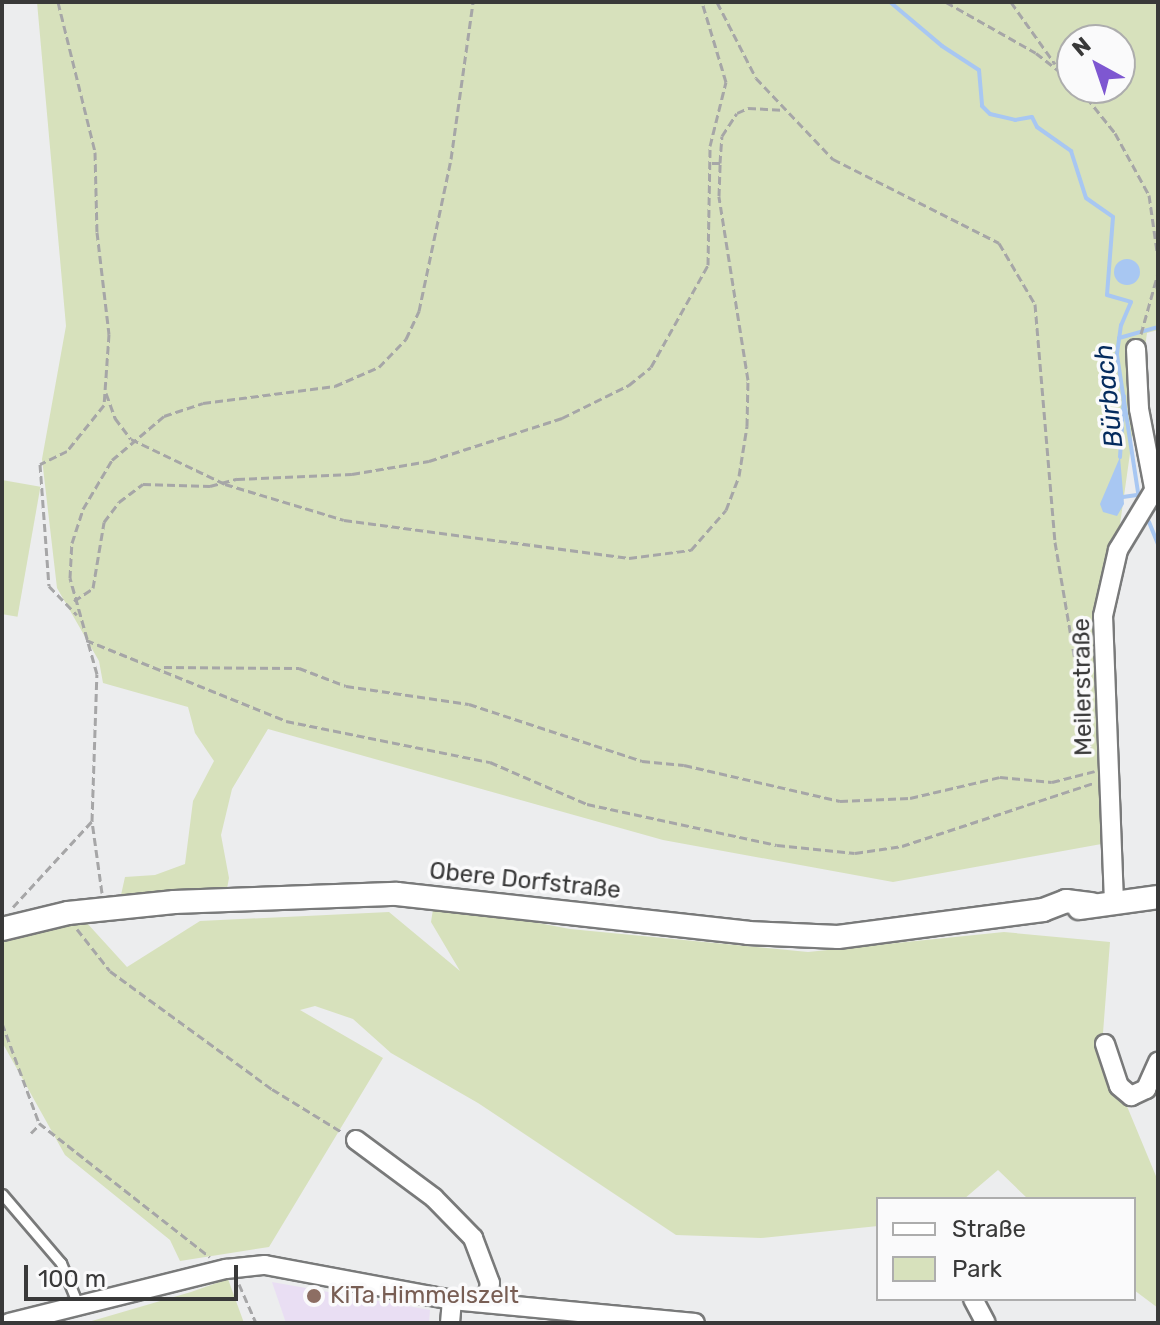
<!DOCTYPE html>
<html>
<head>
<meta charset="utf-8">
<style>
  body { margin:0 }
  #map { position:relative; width:1160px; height:1325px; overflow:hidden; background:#ecedee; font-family:Rubik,sans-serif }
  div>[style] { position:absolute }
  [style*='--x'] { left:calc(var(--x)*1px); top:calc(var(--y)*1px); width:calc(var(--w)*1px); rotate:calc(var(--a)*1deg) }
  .education>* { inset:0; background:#e9def3 }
  .green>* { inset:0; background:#d7e1bc; transform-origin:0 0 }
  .water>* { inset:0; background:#a8c7f2 }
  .round { border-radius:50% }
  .stream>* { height:4px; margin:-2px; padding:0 2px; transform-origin:2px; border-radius:2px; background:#a8c7f2 }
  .path>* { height:3px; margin-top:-1.5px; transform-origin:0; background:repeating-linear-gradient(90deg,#a6a6a7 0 8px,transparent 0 12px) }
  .roads { filter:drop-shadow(2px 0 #797a7a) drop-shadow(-2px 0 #797a7a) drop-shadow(0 2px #797a7a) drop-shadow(0 -2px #797a7a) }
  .service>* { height:9px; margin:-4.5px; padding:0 4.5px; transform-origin:4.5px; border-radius:4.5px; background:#fff }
  .minor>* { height:18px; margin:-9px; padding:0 9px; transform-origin:9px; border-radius:9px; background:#fff }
  .tertiary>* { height:22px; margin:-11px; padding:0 11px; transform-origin:11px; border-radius:11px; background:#fff }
  .dots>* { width:22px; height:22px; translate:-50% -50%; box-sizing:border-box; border:4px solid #fafafb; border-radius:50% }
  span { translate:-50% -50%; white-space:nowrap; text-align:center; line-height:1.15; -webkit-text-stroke:7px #fafafb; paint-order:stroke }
  .street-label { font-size:24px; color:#393939 }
  .education-label { font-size:24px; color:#785e54 }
  .left { translate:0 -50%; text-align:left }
  .water-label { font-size:26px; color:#042b5e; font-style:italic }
  .frame { position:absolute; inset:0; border:4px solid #393939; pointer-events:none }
  .legend { position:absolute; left:876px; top:1197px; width:260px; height:104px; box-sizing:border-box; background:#fafafb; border:2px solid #adadad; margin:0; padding:10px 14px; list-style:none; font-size:24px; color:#393939 }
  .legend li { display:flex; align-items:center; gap:16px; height:40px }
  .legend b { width:40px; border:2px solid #adadad }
  .north { position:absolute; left:1056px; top:24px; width:80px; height:80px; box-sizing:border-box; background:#fafafb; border:2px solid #adadad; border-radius:50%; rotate:320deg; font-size:22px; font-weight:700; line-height:32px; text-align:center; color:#393939 }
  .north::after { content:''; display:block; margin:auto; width:28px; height:36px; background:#7e57d1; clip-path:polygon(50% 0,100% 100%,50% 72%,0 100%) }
  .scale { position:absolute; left:24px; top:1265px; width:214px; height:36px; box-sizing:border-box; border:4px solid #393939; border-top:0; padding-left:10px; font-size:24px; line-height:28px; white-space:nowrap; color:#393939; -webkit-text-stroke:6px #fafafb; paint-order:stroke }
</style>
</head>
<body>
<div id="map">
  <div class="education">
    <div style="clip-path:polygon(272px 1282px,430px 1310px,429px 1323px,286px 1323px)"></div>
  </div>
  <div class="green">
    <div style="clip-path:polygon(evenodd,37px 2px,1158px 2px,1158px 330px,1147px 333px,1112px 581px,1118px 841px,893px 882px,663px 840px,268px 729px,232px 789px,221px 835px,229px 878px,226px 894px,157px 901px,121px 895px,125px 877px,155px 875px,185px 864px,193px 801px,214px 761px,195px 733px,188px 707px,103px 683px,99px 661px,57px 588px,42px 459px,66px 326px,37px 2px,1072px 40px,1120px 40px,1120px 88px,1072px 88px,1072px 40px)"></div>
    <div style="left:2px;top:480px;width:39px;height:132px;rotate:10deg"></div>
    <div style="clip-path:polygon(434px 903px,570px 929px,808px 952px,1004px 932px,1110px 942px,1102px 1046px,1158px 1181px,1158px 1308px,1134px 1290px,1134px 1199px,1028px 1199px,998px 1170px,964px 1199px,878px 1199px,878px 1226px,761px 1238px,676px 1235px,478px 1103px,391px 1053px,353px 1019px,315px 1006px,300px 1010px,383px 1058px,269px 1247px,180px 1261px,170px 1240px,65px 1155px,2px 1042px,2px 941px,25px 933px,86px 922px,127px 967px,200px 921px,389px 912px,460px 971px,431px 922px)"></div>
    <div style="clip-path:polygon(228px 1279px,244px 1323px,85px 1323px,191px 1292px)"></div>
  </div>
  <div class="water">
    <div class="round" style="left:1114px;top:259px;width:26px;height:26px"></div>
    <div style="clip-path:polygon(1120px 457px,1124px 504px,1117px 516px,1103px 512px,1100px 504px)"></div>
  </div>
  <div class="stream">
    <div style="--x:890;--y:2;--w:68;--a:40.2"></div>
    <div style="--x:942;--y:46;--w:44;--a:33"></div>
    <div style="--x:979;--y:70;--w:36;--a:85"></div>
    <div style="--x:982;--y:106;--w:11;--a:45"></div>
    <div style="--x:990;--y:114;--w:26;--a:13"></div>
    <div style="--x:1015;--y:120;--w:17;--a:-10"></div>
    <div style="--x:1032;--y:117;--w:11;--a:63"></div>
    <div style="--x:1037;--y:127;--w:42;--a:35.2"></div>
    <div style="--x:1071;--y:151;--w:49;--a:72.3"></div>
    <div style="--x:1086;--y:198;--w:33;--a:35"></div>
    <div style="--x:1113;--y:217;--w:78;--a:94.4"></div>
    <div style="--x:1107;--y:295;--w:25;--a:16"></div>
    <div style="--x:1131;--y:302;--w:25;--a:113"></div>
    <div style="--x:1121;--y:325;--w:30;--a:98"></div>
    <div style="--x:1117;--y:355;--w:146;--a:81.3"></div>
    <div style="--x:1119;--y:338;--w:41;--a:-15.8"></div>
    <div style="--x:1120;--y:457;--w:61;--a:-86.2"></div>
    <div style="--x:1123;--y:497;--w:14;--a:-8"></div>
    <div style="--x:1149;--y:522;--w:24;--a:68"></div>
  </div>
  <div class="path">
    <div style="--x:58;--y:2;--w:154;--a:76.1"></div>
    <div style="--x:95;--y:152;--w:80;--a:88.6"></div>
    <div style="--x:97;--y:232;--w:103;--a:83.3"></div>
    <div style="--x:109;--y:334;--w:71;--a:94"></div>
    <div style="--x:104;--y:405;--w:59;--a:128.8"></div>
    <div style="--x:67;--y:451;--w:30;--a:154"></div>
    <div style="--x:40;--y:464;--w:122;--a:85.8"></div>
    <div style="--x:49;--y:586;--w:40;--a:46"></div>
    <div style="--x:717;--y:2;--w:85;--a:62.8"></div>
    <div style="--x:756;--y:78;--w:112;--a:46.5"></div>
    <div style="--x:833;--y:159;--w:186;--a:26.8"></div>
    <div style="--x:999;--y:243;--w:71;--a:59.5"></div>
    <div style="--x:1035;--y:304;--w:239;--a:85.2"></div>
    <div style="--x:1055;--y:542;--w:216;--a:80.4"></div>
    <div style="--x:946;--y:2;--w:103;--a:29.5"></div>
    <div style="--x:1036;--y:53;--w:46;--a:37.9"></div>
    <div style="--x:1011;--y:2;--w:76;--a:54.6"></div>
    <div style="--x:1079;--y:88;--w:58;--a:51.3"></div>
    <div style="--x:1115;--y:133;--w:71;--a:61.3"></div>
    <div style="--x:1149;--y:195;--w:64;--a:81.9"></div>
    <div style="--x:720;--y:163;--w:27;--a:-86"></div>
    <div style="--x:722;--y:136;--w:27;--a:-57"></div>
    <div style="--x:737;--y:113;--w:12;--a:-24"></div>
    <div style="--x:748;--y:108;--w:33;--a:3"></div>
    <div style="--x:1141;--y:334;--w:63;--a:-74.4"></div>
    <div style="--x:106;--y:393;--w:27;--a:70"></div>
    <div style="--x:115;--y:418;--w:26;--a:53"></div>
    <div style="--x:131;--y:439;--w:104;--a:25.6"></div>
    <div style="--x:225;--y:484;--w:124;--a:16.8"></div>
    <div style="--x:344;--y:520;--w:288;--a:7.6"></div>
    <div style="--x:629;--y:558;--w:63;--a:-7.4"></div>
    <div style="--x:691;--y:550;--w:53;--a:-48.8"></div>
    <div style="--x:726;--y:510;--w:36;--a:-69"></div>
    <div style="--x:739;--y:476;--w:51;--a:-80.9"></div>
    <div style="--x:747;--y:426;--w:46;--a:-88.8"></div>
    <div style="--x:748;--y:380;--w:186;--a:-99"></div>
    <div style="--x:719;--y:196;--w:33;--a:-88"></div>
    <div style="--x:720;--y:163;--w:11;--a:180"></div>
    <div style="--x:74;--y:601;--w:23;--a:-34"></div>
    <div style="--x:93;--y:588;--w:67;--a:-80.5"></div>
    <div style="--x:104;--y:522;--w:25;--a:-53"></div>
    <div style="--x:119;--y:502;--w:30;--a:-37"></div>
    <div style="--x:143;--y:484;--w:67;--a:1.7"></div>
    <div style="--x:210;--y:486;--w:28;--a:-15"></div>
    <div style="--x:237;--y:479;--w:115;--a:-2.5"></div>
    <div style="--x:352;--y:474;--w:78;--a:-9.6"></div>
    <div style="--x:429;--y:461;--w:140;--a:-17.9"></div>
    <div style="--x:562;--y:418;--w:75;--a:-26.2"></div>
    <div style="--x:629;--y:385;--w:28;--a:-39"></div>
    <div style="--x:651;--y:367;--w:117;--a:-60.8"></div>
    <div style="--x:708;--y:265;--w:119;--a:-89"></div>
    <div style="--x:710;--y:146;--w:66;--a:-76"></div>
    <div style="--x:726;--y:82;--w:84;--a:-106.7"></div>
    <div style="--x:86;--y:640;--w:216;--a:22"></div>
    <div style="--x:286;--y:721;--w:208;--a:11.4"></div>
    <div style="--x:490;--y:762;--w:106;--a:23.4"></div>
    <div style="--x:587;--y:804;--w:194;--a:12.2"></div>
    <div style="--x:777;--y:845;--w:78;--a:5.9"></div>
    <div style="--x:855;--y:853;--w:48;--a:-8.5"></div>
    <div style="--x:902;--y:846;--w:202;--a:-18.2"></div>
    <div style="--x:164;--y:667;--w:135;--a:0.4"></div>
    <div style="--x:299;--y:668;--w:50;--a:21"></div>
    <div style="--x:346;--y:686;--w:124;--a:8.3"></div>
    <div style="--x:469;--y:704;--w:182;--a:18.2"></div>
    <div style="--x:642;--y:761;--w:42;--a:5.4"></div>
    <div style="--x:684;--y:765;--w:160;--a:13"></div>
    <div style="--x:840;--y:801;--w:70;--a:-2.5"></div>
    <div style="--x:910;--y:798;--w:92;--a:-13.1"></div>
    <div style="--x:1000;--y:777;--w:52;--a:5.5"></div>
    <div style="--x:1052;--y:782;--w:44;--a:-14.3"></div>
    <div style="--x:102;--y:893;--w:73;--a:-97.9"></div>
    <div style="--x:92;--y:821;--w:147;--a:-88.1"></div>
    <div style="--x:97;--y:674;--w:100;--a:-105.7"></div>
    <div style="--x:70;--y:578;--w:35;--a:-87"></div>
    <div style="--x:72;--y:543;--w:36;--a:-72"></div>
    <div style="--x:83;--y:509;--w:57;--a:-59.4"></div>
    <div style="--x:112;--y:460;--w:68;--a:-40.2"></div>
    <div style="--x:164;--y:416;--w:41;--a:-18.4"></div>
    <div style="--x:203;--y:403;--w:133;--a:-7.3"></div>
    <div style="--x:335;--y:386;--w:48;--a:-23.4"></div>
    <div style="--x:379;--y:367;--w:39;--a:-46"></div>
    <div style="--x:406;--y:339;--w:31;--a:-65"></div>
    <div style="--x:419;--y:311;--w:155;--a:-78.1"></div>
    <div style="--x:451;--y:159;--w:159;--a:-82"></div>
    <div style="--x:13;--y:907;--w:117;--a:-47.4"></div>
    <div style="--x:77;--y:929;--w:53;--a:51.8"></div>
    <div style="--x:110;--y:971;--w:200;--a:36.1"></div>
    <div style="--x:272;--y:1089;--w:82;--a:31.6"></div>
    <div style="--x:2;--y:1023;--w:107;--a:69.7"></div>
    <div style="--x:39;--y:1123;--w:217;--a:38.1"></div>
    <div style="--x:31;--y:1133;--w:13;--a:-45"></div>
    <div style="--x:239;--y:1284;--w:43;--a:66.4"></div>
  </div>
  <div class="roads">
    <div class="service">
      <div style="--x:2;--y:1194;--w:91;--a:49.5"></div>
      <div style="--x:61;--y:1263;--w:48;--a:67.8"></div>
    </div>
    <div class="minor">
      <div style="--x:1136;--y:349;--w:60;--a:87.1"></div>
      <div style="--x:1139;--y:409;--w:80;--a:79.2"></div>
      <div style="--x:1114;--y:902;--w:286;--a:-92.2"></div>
      <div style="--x:1103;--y:616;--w:68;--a:-77.2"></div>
      <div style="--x:1118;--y:550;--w:77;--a:-58.8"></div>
      <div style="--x:1105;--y:1044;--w:44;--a:71.6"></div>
      <div style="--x:1119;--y:1086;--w:16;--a:40"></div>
      <div style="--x:1131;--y:1096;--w:17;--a:-25"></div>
      <div style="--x:1146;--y:1089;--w:30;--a:-66"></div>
      <div style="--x:356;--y:1140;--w:97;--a:36.6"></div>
      <div style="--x:434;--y:1198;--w:56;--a:45.7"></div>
      <div style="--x:473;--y:1238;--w:48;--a:69.3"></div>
      <div style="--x:490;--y:1283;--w:20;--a:101"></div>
      <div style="--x:973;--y:1299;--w:27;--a:62"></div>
      <div style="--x:9;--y:1323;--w:224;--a:-14"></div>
      <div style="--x:226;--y:1269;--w:39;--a:-6"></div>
      <div style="--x:265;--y:1265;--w:190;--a:10.6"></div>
      <div style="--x:452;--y:1300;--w:244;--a:5.4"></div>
      <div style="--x:450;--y:1323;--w:23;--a:-85"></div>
    </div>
    <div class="tertiary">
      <div style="--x:1079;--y:908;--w:80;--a:-7.9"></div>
      <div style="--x:2;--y:929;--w:68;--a:-13.6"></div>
      <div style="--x:68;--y:913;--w:107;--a:-5.9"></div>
      <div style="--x:174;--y:902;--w:223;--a:-2.1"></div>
      <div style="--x:397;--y:894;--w:353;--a:6.3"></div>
      <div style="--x:748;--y:933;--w:90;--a:2.5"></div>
      <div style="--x:838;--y:937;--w:207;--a:-7.5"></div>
      <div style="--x:1043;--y:910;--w:25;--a:-21"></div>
      <div style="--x:1066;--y:901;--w:26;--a:7"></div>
    </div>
  </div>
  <div class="dots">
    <div style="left:314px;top:1296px;background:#8d6e63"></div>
  </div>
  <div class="street-label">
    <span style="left:1083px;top:687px;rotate:-91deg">Meilerstraße</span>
    <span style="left:525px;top:881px;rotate:6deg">Obere Dorfstraße</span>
  </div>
  <div class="education-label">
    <span class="left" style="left:330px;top:1296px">KiTa Himmelszelt</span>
  </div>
  <div class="water-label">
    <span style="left:1109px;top:396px;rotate:-96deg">Bürbach</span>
  </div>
  <div class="frame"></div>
  <ul class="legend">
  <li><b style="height:10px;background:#fff"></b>Straße</li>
  <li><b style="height:22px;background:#d7e1bc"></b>Park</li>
  </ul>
  <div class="north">N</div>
  <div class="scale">100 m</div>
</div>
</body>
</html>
